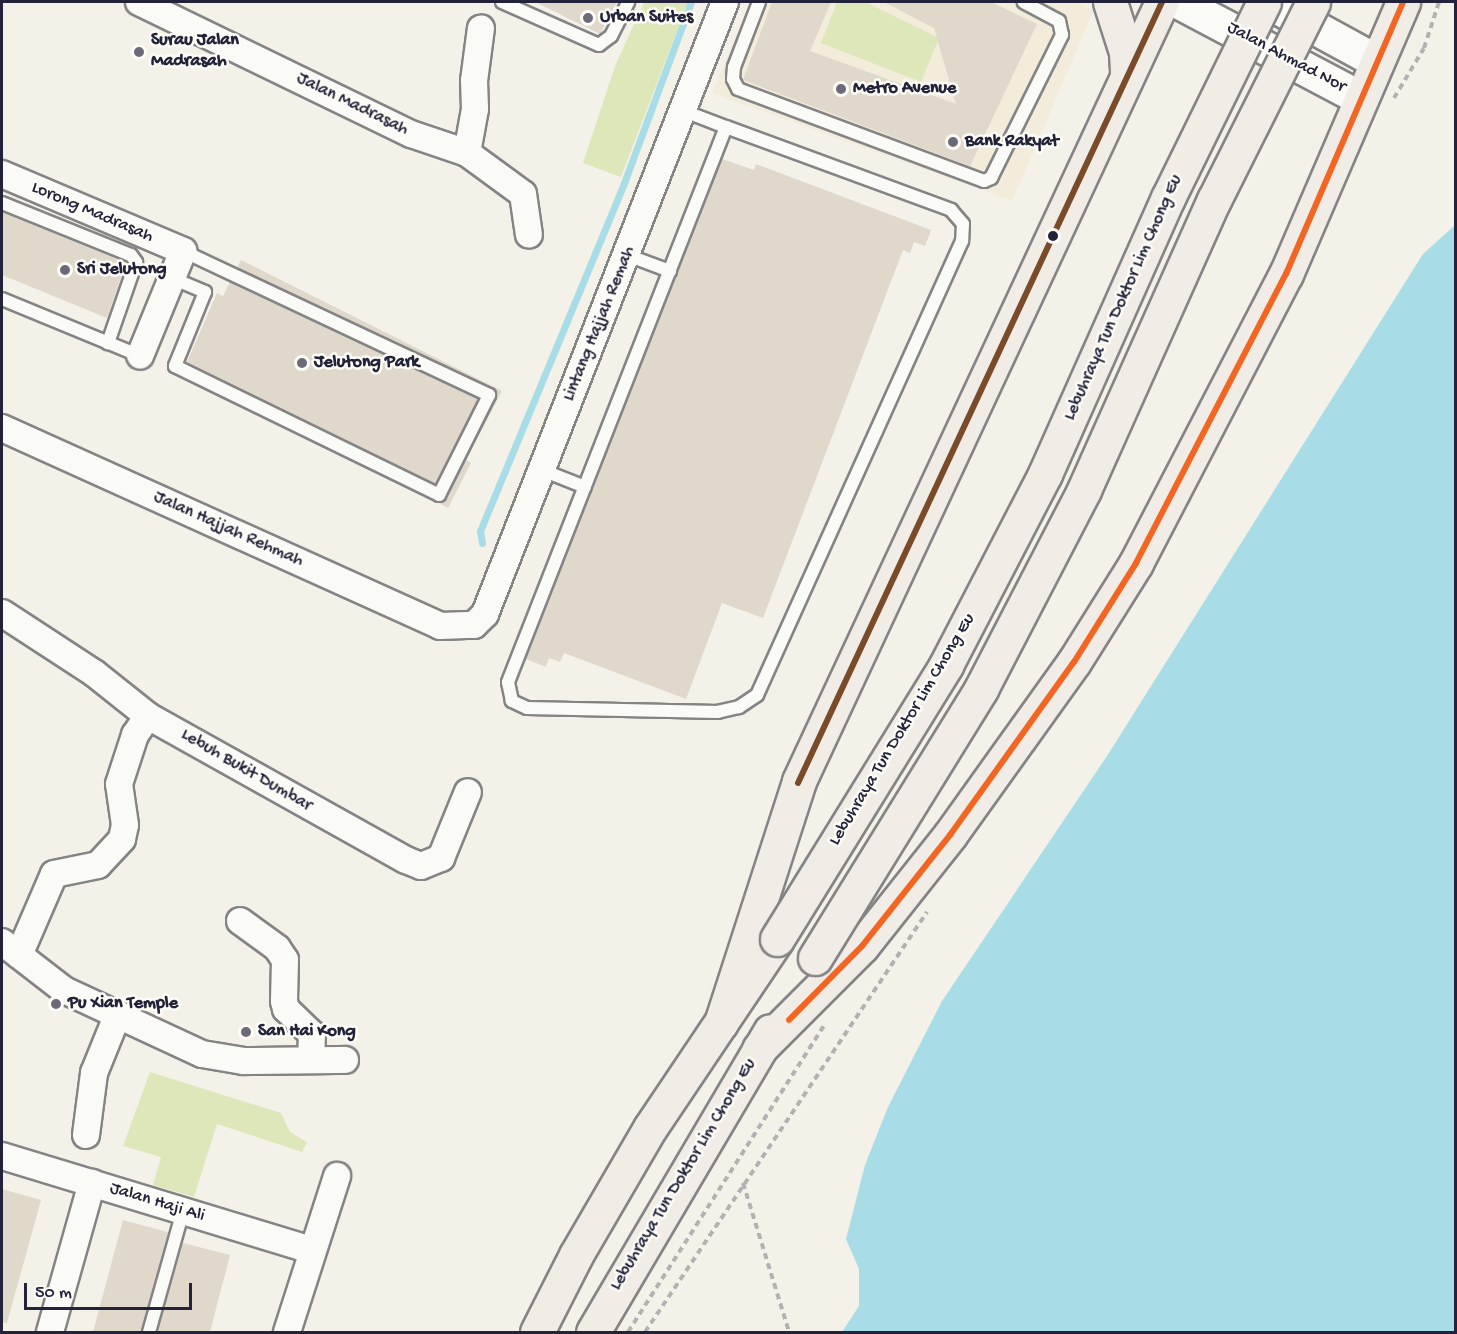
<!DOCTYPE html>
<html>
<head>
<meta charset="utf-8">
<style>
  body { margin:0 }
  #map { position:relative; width:1457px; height:1334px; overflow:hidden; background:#f4f1e9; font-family:"Gochi Hand",sans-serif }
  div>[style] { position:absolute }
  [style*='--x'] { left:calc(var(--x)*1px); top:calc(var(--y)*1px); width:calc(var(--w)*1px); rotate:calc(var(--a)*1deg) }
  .built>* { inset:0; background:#f3ecdb }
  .green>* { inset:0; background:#dee7ba }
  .water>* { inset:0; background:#a8dde7 }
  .stream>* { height:7px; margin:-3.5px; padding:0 3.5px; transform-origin:3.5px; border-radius:3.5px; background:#a8dde7 }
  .building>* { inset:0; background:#dfd8cb; transform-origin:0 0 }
  .path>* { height:4px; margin-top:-2px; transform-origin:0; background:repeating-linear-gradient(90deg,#b3b2b3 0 6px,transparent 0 10.5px) }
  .roads { filter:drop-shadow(2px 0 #858485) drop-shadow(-2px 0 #858485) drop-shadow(0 2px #858485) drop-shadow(0 -2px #858485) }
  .lane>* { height:12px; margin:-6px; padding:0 6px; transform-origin:6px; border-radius:6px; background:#fafaf7 }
  .street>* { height:26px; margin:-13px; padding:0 13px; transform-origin:13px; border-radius:13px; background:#fafaf7 }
  .secondary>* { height:33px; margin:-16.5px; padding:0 16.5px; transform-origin:16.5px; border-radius:16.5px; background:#fafaf7 }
  .highway>* { height:33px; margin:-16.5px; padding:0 16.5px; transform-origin:16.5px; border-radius:16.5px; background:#f1ede6 }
  .bridges { filter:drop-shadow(2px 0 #858485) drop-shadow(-2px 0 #858485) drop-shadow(0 2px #858485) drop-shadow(0 -2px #858485) }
  .highway-bridge>* { height:33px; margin:-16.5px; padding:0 16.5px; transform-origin:16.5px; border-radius:16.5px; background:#f1ede6 }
  .bus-1>* { height:6px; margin:-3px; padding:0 3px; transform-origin:3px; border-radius:3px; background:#7a4b2a }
  .bus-2>* { height:6px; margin:-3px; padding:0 3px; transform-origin:3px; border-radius:3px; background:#f26522 }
  .dots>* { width:16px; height:16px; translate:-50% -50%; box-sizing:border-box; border:3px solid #fdfcf7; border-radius:50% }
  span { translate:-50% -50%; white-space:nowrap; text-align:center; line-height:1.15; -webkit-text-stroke:5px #fdfcf7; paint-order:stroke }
  .poi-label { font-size:18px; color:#22223b; font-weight:700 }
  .left { translate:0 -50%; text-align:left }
  .street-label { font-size:18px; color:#22223b }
  .frame { position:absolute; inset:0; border:3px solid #22223b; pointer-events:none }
  .scale { position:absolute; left:24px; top:1283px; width:168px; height:27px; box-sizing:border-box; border:3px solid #22223b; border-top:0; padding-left:8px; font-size:18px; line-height:21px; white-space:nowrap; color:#22223b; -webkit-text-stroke:4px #fdfcf7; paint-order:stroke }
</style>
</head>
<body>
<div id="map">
  <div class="built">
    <div style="clip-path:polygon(750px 2px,1078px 2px,1094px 10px,1012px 201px,712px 93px)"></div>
  </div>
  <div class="green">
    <div style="clip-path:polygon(644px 2px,688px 2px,621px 177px,583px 163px,615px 66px)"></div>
    <div style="clip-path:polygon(837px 2px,865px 2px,939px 38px,921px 82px,821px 43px)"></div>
    <div style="clip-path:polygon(150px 1072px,281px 1113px,290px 1132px,307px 1142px,302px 1152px,217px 1124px,194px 1197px,153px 1185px,161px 1157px,123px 1146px)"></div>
  </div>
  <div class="water">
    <div style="clip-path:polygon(1455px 225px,1455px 1332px,842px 1332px,859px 1306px,859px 1269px,846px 1239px,865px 1165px,888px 1107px,942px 1001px,1107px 756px,1423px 254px)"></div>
  </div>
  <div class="stream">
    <div style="--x:482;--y:543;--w:12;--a:-99"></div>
    <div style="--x:480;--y:531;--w:377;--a:-67.5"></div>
    <div style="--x:624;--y:183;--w:193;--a:-69.7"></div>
  </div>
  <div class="building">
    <div style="clip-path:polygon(535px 2px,617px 2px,600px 34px)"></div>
    <div style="clip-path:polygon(772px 2px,831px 2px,810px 51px,956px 104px,934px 28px,884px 2px,991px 2px,1037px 24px,970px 166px,743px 80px)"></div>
    <div style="clip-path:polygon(722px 159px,754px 170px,756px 164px,931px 230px,925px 246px,914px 242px,910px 253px,903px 250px,763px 618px,722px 603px,686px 699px,564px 653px,560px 662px,549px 658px,546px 667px,526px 659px)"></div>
    <div style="clip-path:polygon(2px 212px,126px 263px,107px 318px,2px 275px)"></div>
    <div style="clip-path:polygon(241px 260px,502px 391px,466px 460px,471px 463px,448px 508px,439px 503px,446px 499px,496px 399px,495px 390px,237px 268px)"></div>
    <div style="clip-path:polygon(230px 282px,478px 399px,435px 484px,187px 362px,217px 293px,223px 296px)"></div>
    <div style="clip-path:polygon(2px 1189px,41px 1200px,7px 1323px,2px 1322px)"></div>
    <div style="left:123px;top:1220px;width:48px;height:116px;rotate:15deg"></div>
    <div style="clip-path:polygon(183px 1243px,230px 1255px,210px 1332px,157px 1332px)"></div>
  </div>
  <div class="path">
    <div style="--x:1394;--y:98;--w:58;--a:-59"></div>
    <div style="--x:1424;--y:48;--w:48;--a:-71.9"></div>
    <div style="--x:743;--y:1183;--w:156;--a:72.8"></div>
    <div style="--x:628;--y:1332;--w:364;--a:-57.4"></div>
    <div style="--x:645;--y:1332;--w:506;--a:-56.12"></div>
  </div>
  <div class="roads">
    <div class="lane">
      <div style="--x:502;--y:2;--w:106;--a:23.9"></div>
      <div style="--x:599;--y:45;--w:15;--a:-37"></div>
      <div style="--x:611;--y:36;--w:38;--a:-63"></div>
      <div style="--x:759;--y:2;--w:70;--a:111"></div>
      <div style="--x:734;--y:67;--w:12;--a:95"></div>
      <div style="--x:733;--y:79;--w:11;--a:63"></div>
      <div style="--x:738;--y:89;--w:263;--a:20.5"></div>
      <div style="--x:984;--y:181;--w:8;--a:-23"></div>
      <div style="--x:991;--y:178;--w:160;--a:-63.6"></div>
      <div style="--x:1062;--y:35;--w:14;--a:-102"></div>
      <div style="--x:1059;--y:21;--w:40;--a:-152"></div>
      <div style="--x:684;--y:111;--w:45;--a:20.9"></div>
      <div style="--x:726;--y:127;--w:240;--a:20.2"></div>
      <div style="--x:951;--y:210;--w:18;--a:49"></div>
      <div style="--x:963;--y:224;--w:17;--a:93"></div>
      <div style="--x:962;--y:241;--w:498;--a:114.3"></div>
      <div style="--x:757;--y:695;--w:22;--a:146"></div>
      <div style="--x:739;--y:707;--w:22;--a:167"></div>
      <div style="--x:718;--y:712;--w:191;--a:-178.8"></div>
      <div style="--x:527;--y:708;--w:17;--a:-155"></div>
      <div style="--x:512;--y:701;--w:19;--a:-102"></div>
      <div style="--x:508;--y:682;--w:596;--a:-68.56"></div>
      <div style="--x:2;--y:203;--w:139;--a:22"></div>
      <div style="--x:131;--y:255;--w:9;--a:54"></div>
      <div style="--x:136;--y:262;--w:86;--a:109.1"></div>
      <div style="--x:627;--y:255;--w:46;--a:20.4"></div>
      <div style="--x:172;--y:278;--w:36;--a:23"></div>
      <div style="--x:205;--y:292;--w:80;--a:112.1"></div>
      <div style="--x:175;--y:366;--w:294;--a:26"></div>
      <div style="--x:439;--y:495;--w:112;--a:-63.4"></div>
      <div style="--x:489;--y:395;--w:338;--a:-154.8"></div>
      <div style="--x:2;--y:299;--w:149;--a:22.4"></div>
      <div style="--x:542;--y:470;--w:46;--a:21.6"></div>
      <div style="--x:149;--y:1332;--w:126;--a:-74.3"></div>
    </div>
    <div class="street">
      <div style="--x:139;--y:2;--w:302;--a:25.9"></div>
      <div style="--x:411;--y:134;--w:59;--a:18.7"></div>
      <div style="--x:467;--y:153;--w:69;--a:36.2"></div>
      <div style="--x:523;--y:194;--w:41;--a:81.7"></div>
      <div style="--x:467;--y:153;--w:45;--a:-79.7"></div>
      <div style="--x:475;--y:109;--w:28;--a:-92"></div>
      <div style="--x:474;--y:81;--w:53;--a:-82.5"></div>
      <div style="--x:2;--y:174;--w:197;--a:23"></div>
      <div style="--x:183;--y:251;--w:113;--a:112.3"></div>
      <div style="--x:2;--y:428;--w:481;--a:24.3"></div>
      <div style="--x:440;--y:626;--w:34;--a:-2"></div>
      <div style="--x:474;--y:625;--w:16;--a:-45"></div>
      <div style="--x:485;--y:614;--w:657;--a:-68.59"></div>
      <div style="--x:2;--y:613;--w:110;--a:33.1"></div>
      <div style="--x:94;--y:673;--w:69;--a:38.5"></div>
      <div style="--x:148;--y:716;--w:295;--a:29.2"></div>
      <div style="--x:406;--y:860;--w:16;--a:22"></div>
      <div style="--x:421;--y:866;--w:22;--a:-22"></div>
      <div style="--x:441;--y:858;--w:71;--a:-67.8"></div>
      <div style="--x:240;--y:921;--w:46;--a:36.1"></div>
      <div style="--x:277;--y:948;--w:14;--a:56"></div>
      <div style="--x:285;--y:960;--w:41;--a:91.4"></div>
      <div style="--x:284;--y:1001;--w:8;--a:76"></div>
      <div style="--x:286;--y:1009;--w:36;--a:44"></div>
      <div style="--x:312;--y:1034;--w:25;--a:92"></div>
      <div style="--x:2;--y:942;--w:78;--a:37.7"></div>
      <div style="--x:64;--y:990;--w:152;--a:24.9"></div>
      <div style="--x:202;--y:1054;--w:43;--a:9.5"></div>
      <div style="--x:244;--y:1061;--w:101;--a:-0.6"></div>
      <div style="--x:19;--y:955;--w:88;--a:-66.6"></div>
      <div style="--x:54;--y:874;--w:45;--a:-11.6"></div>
      <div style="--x:98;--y:865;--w:35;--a:-47"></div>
      <div style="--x:122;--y:839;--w:14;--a:-78"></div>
      <div style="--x:125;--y:825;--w:41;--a:-98.3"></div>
      <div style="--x:119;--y:784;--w:52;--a:-71.9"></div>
      <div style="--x:135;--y:735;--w:23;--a:-56"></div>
      <div style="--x:86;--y:1135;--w:63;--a:-82.6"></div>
      <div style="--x:94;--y:1073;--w:64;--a:-67.9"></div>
      <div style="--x:2;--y:1156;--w:324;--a:16.9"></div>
      <div style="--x:50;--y:1332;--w:155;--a:-74.3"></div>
      <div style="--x:287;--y:1332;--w:164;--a:-72.2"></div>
    </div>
    <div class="secondary">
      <div style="--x:1179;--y:2;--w:205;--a:27.9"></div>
      <div style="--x:1268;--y:2;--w:123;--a:28.6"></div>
    </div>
    <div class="highway">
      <div style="--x:1110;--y:2;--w:52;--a:72.3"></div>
      <div style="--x:1126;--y:52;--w:22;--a:87"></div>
      <div style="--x:721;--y:1023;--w:254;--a:-72.1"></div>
      <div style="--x:799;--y:781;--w:859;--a:-65.02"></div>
      <div style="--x:759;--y:1049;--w:146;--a:-45"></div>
      <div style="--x:862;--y:946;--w:142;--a:-51.6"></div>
      <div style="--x:950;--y:835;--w:213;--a:-54.4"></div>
      <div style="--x:1074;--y:662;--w:117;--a:-57.9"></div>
      <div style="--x:1136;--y:563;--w:326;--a:-62.6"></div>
      <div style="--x:1286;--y:274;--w:296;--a:-66.7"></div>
      <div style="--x:537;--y:1332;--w:86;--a:-63.1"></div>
      <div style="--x:576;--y:1255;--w:147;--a:-59.8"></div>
      <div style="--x:650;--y:1128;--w:228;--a:-56.1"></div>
      <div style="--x:593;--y:1332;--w:349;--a:-59.5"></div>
    </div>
  </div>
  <div class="bridges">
    <div class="highway-bridge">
      <div style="--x:777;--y:939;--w:322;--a:-58.3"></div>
      <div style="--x:946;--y:665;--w:215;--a:-62.6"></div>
      <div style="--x:1045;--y:474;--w:302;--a:-66"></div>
      <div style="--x:1168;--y:198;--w:218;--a:-63.9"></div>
      <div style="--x:815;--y:958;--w:316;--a:-58.3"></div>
      <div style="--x:981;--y:689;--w:224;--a:-62.6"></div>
      <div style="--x:1084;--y:490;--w:318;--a:-65.9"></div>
      <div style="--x:1214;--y:200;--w:221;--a:-63.4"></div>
    </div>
  </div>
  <div class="bus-1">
    <div style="--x:798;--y:783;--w:862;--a:-65.01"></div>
  </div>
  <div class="bus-2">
    <div style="--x:789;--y:1020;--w:104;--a:-45.4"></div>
    <div style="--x:862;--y:946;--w:142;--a:-51.6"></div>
    <div style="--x:950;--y:835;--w:213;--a:-54.4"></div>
    <div style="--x:1074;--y:662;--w:117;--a:-57.9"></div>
    <div style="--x:1136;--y:563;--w:326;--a:-62.6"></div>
    <div style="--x:1286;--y:274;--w:296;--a:-66.7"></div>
  </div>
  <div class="dots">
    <div style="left:588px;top:18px;background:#6c6a78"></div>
    <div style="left:139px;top:52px;background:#6c6a78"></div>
    <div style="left:841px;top:89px;background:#6c6a78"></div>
    <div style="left:953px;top:142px;background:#6c6a78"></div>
    <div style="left:1053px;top:236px;background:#22223b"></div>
    <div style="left:65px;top:270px;background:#6c6a78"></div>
    <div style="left:302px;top:363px;background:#6c6a78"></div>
    <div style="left:56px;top:1004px;background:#6c6a78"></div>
    <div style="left:246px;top:1032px;background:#6c6a78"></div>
  </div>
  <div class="poi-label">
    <span class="left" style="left:600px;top:18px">Urban Suites</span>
    <span class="left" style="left:151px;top:52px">Surau Jalan<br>Madrasah</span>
    <span class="left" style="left:853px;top:89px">Metro Avenue</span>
    <span class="left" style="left:965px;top:142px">Bank Rakyat</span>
    <span class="left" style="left:77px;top:270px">Sri Jelutong</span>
    <span class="left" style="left:314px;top:363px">Jelutong Park</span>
    <span class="left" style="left:68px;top:1004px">Pu Xian Temple</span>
    <span class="left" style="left:258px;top:1032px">San Hai Kong</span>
  </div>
  <div class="street-label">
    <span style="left:1286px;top:58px;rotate:28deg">Jalan Ahmad Nor</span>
    <span style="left:352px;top:105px;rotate:26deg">Jalan Madrasah</span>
    <span style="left:92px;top:213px;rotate:23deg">Lorong Madrasah</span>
    <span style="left:1124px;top:298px;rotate:-66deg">Lebuhraya Tun Doktor Lim Chong Eu</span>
    <span style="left:600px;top:324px;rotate:-68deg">Lintang Hajjah Remah</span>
    <span style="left:228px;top:530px;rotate:24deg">Jalan Hajjah Rehmah</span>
    <span style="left:903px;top:730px;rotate:-59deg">Lebuhraya Tun Doktor Lim Chong Eu</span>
    <span style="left:246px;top:771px;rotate:30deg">Lebuh Bukit Dumbar</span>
    <span style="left:684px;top:1175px;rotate:-59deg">Lebuhraya Tun Doktor Lim Chong Eu</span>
    <span style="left:157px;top:1203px;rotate:17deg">Jalan Haji Ali</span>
  </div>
  <div class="frame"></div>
  <div class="scale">50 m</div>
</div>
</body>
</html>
